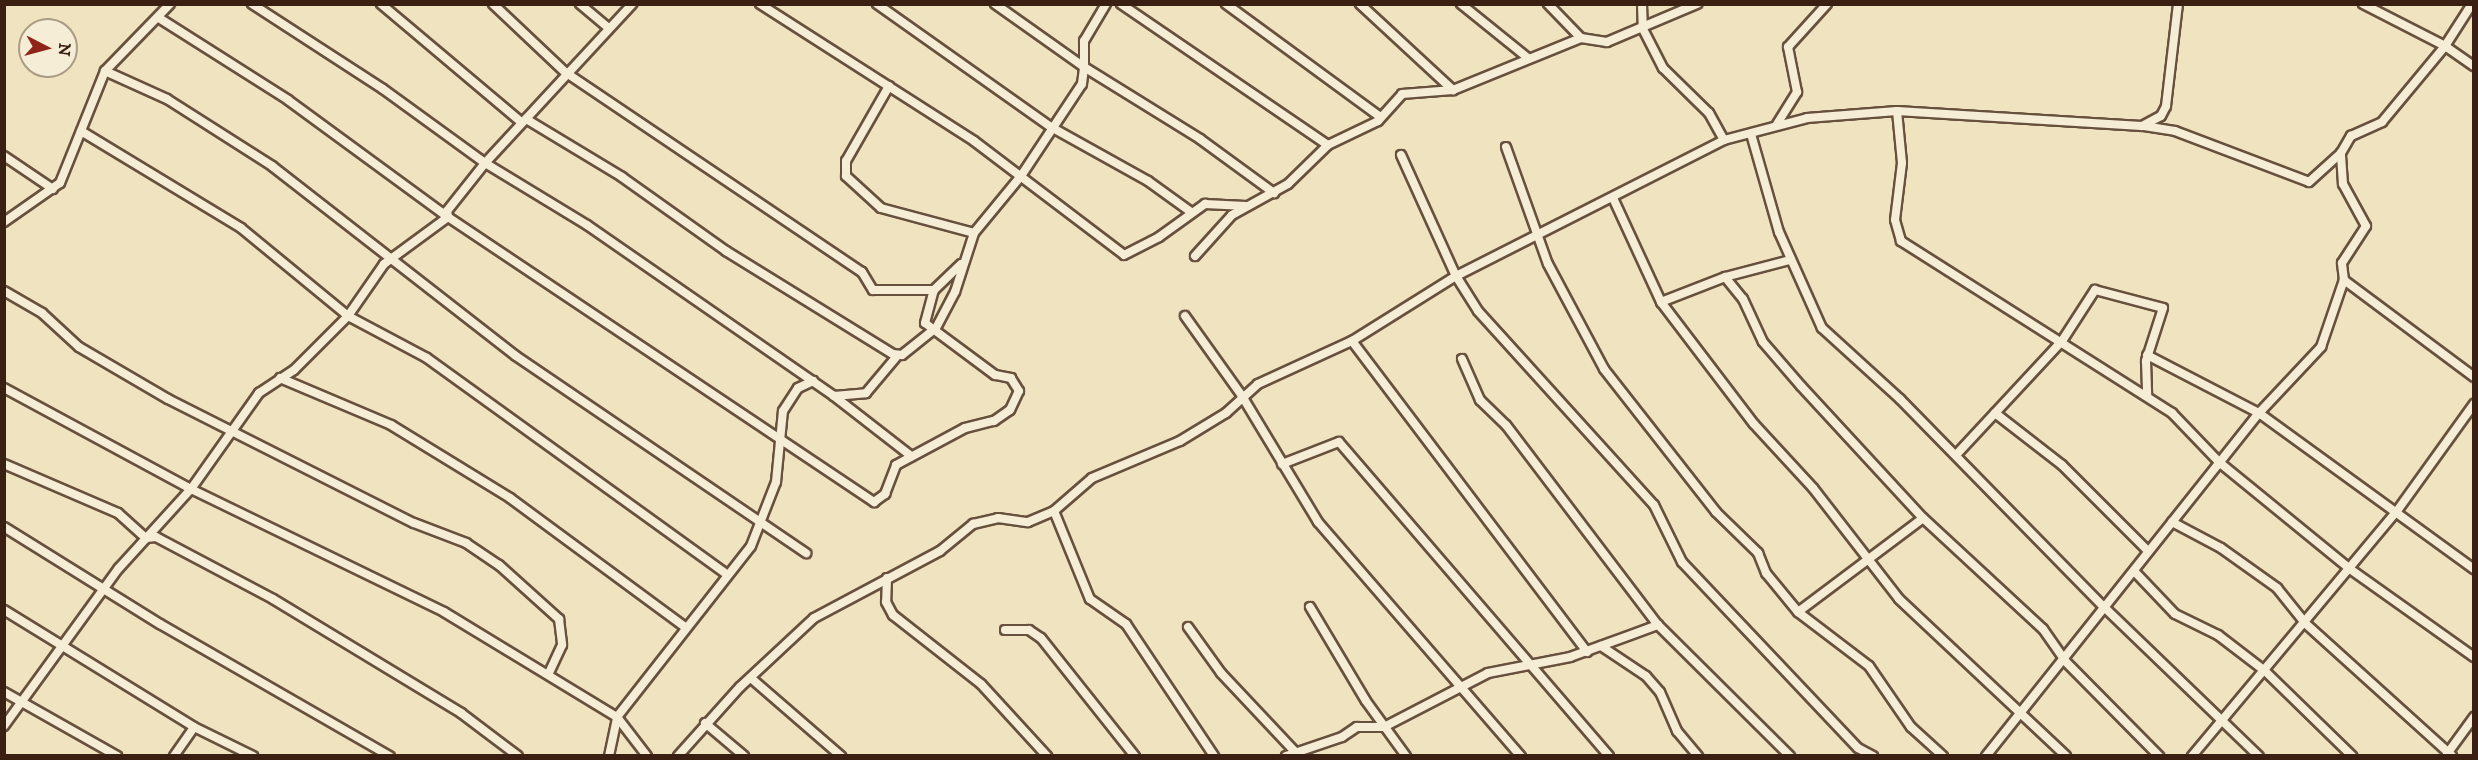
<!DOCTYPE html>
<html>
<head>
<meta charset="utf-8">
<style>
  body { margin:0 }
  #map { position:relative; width:2478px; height:760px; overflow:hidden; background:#f0e3bf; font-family:"IM FELL DW Pica",serif }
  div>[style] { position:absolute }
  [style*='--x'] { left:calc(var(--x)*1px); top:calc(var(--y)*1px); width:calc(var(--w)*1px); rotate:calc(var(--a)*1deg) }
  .roads { filter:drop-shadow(2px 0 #67513e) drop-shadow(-2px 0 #67513e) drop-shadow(0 2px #67513e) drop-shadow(0 -2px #67513e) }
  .street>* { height:8px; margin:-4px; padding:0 4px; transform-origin:4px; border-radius:4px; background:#f5edd5 }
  span { translate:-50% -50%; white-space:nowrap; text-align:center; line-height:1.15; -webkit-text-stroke:4.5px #f5edd5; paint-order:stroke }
  .frame { position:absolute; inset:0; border:6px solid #392013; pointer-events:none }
  .north { position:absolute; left:18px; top:18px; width:60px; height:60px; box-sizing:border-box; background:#f5edd5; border:2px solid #aa9b87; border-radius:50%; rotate:96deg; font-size:16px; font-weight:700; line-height:24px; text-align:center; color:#392013 }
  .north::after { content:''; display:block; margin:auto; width:21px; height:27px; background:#8f2418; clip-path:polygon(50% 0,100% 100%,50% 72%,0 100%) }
</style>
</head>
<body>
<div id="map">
  <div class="roads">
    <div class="street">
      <div style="--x:252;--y:4;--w:156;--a:33"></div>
      <div style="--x:383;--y:89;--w:126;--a:36"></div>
      <div style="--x:485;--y:163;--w:119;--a:31.3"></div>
      <div style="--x:587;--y:225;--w:300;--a:34.7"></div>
      <div style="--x:834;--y:396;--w:98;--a:37.9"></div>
      <div style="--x:381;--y:4;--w:183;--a:40.1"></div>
      <div style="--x:493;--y:4;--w:99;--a:43.4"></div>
      <div style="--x:565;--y:72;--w:358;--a:34"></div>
      <div style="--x:862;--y:272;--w:21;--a:59"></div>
      <div style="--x:873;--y:290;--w:61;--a:0"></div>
      <div style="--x:580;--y:4;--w:35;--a:40"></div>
      <div style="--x:760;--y:4;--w:254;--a:32.6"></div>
      <div style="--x:974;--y:141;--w:188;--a:37.2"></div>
      <div style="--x:1124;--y:255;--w:39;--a:-27"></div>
      <div style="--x:1159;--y:237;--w:57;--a:-35.7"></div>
      <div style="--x:1205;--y:204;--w:41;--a:2.8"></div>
      <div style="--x:877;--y:4;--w:213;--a:35.3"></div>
      <div style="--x:1051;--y:127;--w:111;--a:29.1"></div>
      <div style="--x:1148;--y:181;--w:53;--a:35.8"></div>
      <div style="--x:1106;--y:4;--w:43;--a:120.7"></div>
      <div style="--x:1084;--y:41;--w:26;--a:90"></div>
      <div style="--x:1084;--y:67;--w:137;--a:31.8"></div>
      <div style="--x:1200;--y:139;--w:92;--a:36.1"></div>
      <div style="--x:1121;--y:4;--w:250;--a:34.3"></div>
      <div style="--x:1226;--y:4;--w:190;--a:36.2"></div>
      <div style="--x:1360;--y:4;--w:127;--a:42.8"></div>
      <div style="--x:1461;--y:4;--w:86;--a:38.9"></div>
      <div style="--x:1548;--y:4;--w:47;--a:45.9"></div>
      <div style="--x:1642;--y:4;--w:25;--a:88"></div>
      <div style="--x:1643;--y:29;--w:44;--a:62.9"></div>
      <div style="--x:1663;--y:68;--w:64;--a:44.4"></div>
      <div style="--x:1709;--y:113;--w:31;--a:61"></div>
      <div style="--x:2363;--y:4;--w:92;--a:27.1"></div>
      <div style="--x:2445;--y:46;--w:35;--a:35"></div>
      <div style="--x:159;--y:18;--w:153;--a:32.4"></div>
      <div style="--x:288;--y:100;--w:198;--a:36.2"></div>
      <div style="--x:448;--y:217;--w:513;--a:33.78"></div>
      <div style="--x:874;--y:502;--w:14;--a:-36"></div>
      <div style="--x:885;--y:494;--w:31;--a:-69"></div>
      <div style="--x:896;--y:465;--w:78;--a:-28.2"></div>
      <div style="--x:965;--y:428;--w:30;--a:-14"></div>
      <div style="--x:994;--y:421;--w:19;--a:-35"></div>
      <div style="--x:1010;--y:410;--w:21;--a:-65"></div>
      <div style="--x:1019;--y:391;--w:15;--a:-122"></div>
      <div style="--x:1011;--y:378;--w:16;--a:-169"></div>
      <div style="--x:995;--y:375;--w:87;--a:-143.4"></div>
      <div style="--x:925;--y:323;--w:34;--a:-75"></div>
      <div style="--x:934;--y:290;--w:37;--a:-44"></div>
      <div style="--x:105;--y:71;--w:68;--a:24.3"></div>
      <div style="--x:167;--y:99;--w:125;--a:32.5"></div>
      <div style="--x:272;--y:166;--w:309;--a:37.9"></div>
      <div style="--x:516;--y:356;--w:351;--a:34.2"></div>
      <div style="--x:889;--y:86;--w:86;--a:119.8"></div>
      <div style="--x:846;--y:161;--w:15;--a:90"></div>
      <div style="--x:846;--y:176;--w:47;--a:42.4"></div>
      <div style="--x:881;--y:208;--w:96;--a:15"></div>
      <div style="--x:1897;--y:111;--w:52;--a:84.5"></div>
      <div style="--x:1902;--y:163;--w:57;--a:97"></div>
      <div style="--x:1895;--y:220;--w:22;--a:74"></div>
      <div style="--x:1901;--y:241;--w:321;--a:32.4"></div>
      <div style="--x:2172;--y:413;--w:69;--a:46.2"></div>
      <div style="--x:2220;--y:463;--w:168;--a:39.2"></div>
      <div style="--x:2350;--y:569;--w:152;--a:35.4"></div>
      <div style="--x:526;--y:119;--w:112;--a:31.1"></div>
      <div style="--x:622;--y:177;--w:128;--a:35.4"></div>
      <div style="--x:726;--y:251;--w:196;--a:31.7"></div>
      <div style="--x:893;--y:354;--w:9;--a:6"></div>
      <div style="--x:902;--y:355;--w:43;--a:-38.5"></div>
      <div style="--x:936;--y:328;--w:41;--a:-62.2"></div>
      <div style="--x:955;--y:292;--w:62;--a:-72.1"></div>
      <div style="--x:974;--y:233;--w:74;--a:-50.5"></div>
      <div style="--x:1021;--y:176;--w:110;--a:-56.5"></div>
      <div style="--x:1082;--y:84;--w:17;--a:-83"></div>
      <div style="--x:1084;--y:67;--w:109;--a:-144.7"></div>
      <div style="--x:1777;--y:124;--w:38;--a:-58"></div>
      <div style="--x:1797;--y:92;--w:46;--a:-101.3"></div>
      <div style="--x:1788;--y:47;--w:58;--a:-47.8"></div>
      <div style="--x:2144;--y:126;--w:31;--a:9"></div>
      <div style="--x:2175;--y:131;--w:143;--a:20.8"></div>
      <div style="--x:2309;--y:182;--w:43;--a:-42.2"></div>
      <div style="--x:81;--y:131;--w:187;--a:31.2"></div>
      <div style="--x:241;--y:228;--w:139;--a:39.4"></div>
      <div style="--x:348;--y:316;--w:89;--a:28"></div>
      <div style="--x:427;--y:358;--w:369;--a:35.8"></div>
      <div style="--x:1751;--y:134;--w:102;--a:74.1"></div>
      <div style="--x:1779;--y:232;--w:105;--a:65.9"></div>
      <div style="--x:1822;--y:328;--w:105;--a:42.3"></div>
      <div style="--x:1900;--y:399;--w:294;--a:45.6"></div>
      <div style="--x:2106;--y:609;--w:212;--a:43.9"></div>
      <div style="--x:1506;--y:147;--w:124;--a:70.3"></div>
      <div style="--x:1548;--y:264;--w:119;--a:61.9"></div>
      <div style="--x:1604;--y:369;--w:182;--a:51.9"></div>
      <div style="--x:1716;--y:512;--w:59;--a:44.3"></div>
      <div style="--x:1758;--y:553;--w:22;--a:68"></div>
      <div style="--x:1766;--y:573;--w:50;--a:50.6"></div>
      <div style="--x:1798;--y:612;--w:89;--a:37.3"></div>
      <div style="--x:1869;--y:666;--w:74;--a:55.5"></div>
      <div style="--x:1911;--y:727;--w:43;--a:42.2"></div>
      <div style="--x:1401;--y:155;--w:133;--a:65.6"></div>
      <div style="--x:1456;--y:276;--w:41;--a:57.8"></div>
      <div style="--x:1478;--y:311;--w:262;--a:47.8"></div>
      <div style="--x:1654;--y:505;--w:64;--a:63.8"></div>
      <div style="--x:1682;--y:562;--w:256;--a:46.6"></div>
      <div style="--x:1858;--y:748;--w:17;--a:28"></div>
      <div style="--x:4;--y:156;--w:59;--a:34"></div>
      <div style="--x:1613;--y:198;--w:115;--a:65.2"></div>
      <div style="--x:1661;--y:302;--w:153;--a:52.7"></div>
      <div style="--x:1754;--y:424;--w:87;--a:47.3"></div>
      <div style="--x:1813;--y:488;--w:140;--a:52.2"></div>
      <div style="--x:1899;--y:599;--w:229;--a:43.2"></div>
      <div style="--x:4;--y:222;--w:68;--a:-34.9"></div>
      <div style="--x:60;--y:183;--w:121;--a:-68.1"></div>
      <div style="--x:105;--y:71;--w:93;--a:-45.9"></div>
      <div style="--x:1195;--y:256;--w:55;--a:-47.9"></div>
      <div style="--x:1232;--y:215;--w:64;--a:-29"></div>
      <div style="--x:1288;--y:184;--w:56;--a:-44.3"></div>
      <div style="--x:1328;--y:145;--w:55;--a:-25.6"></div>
      <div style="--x:1378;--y:121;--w:36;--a:-48"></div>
      <div style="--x:1402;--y:94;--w:51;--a:-4.5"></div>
      <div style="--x:1453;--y:90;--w:138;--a:-22.1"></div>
      <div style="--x:1581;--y:38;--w:26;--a:9"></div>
      <div style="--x:1607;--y:42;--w:98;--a:-22.9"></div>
      <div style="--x:1725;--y:277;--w:28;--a:51"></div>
      <div style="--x:1743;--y:299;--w:47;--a:65.1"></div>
      <div style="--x:1763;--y:342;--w:58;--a:49.2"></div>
      <div style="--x:1801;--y:386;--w:180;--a:47.3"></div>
      <div style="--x:1923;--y:518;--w:163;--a:42.8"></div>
      <div style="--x:2043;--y:629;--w:39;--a:55"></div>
      <div style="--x:2065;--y:661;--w:134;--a:45.3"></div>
      <div style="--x:2344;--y:280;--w:162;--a:36.7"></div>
      <div style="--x:4;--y:291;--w:44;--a:30.1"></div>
      <div style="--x:42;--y:313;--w:50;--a:42.6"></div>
      <div style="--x:79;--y:347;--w:103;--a:30.3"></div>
      <div style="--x:168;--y:399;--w:275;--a:26.8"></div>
      <div style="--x:414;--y:523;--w:56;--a:21"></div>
      <div style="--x:466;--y:543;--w:40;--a:34"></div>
      <div style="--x:499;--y:565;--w:81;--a:42"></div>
      <div style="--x:559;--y:619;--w:26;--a:83"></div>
      <div style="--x:562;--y:645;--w:31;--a:115"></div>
      <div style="--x:1661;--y:302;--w:69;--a:-21.3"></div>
      <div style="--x:1725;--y:277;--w:67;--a:-14.7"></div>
      <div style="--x:1185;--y:316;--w:98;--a:54.5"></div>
      <div style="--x:1242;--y:396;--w:147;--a:58.9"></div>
      <div style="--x:1318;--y:522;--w:310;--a:49.1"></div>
      <div style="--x:1352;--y:341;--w:390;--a:52.9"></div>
      <div style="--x:2147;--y:355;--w:126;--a:27.4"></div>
      <div style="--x:2259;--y:413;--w:266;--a:36"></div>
      <div style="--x:1462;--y:359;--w:45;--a:66.3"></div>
      <div style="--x:1480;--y:400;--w:36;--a:44"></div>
      <div style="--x:1506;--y:425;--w:251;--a:52.8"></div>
      <div style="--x:1658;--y:625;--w:186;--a:44.8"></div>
      <div style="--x:280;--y:378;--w:121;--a:22.9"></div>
      <div style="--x:391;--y:425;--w:140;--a:31.5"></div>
      <div style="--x:510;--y:498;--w:217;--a:36.4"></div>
      <div style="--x:4;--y:388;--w:213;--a:28.4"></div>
      <div style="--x:191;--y:489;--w:281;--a:25.9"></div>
      <div style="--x:444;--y:612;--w:202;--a:31.3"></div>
      <div style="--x:617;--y:717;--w:49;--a:52.4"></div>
      <div style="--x:834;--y:396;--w:32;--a:-5"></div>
      <div style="--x:866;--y:393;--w:48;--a:-50"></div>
      <div style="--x:1995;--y:413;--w:85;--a:37.8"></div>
      <div style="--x:2062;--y:465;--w:122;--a:45"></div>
      <div style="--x:1956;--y:455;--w:156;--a:-47.1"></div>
      <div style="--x:2062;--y:341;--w:61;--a:-57.1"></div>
      <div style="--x:2095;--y:290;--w:70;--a:14.8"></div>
      <div style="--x:2163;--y:308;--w:56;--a:107.8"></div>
      <div style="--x:2146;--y:361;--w:34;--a:88"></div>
      <div style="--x:4;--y:464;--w:124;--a:23.3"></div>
      <div style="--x:118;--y:513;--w:38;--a:42"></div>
      <div style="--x:146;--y:538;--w:10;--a:-6"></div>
      <div style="--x:156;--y:537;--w:132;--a:27.9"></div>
      <div style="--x:273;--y:599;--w:220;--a:31.2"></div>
      <div style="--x:461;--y:713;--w:71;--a:37"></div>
      <div style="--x:1282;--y:464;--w:61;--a:-21.1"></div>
      <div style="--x:1339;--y:442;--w:414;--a:49.3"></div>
      <div style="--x:1054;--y:511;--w:95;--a:67.8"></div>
      <div style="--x:1090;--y:599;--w:44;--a:34.8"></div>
      <div style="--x:1126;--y:624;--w:159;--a:56.3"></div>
      <div style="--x:2172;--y:522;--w:55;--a:28"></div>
      <div style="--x:2221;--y:548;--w:69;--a:35.5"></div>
      <div style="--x:2277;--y:588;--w:45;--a:51.3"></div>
      <div style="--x:2305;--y:623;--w:198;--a:42.1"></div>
      <div style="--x:4;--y:527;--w:184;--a:31.9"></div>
      <div style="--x:160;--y:624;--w:265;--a:29.9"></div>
      <div style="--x:2134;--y:571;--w:59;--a:46.4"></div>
      <div style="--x:2175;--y:614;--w:48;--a:26"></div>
      <div style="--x:2218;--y:635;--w:59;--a:37.5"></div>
      <div style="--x:2265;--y:671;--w:122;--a:44.3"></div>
      <div style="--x:887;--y:578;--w:24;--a:92"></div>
      <div style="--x:886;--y:602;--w:15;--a:62"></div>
      <div style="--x:893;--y:615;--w:112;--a:38.1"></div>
      <div style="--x:981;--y:684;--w:98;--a:47.5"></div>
      <div style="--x:1310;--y:607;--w:109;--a:59.2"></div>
      <div style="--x:1366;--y:701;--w:68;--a:54"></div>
      <div style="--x:4;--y:610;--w:223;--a:31.6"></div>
      <div style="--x:194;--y:727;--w:66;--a:26.2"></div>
      <div style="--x:1798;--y:612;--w:156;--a:-36.9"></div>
      <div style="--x:1188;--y:627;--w:57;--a:54.3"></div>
      <div style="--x:1221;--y:673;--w:114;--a:46.8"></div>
      <div style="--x:1005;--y:630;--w:24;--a:0"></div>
      <div style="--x:1029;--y:630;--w:14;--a:34"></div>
      <div style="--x:1041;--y:638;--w:151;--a:51.5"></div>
      <div style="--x:1601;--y:646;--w:54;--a:33.7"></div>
      <div style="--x:1646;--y:676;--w:21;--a:49"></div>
      <div style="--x:1660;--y:692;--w:43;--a:66.4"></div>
      <div style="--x:1677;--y:731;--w:33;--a:50"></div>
      <div style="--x:752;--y:679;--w:118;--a:40.9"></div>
      <div style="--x:4;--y:692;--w:130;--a:29.5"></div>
      <div style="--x:705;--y:723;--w:51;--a:40.2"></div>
      <div style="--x:4;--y:726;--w:195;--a:-54"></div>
      <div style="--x:119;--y:568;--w:107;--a:-47.7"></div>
      <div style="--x:191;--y:489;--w:118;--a:-54.7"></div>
      <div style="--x:259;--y:393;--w:42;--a:-33.3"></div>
      <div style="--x:294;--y:370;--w:76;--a:-45"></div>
      <div style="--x:348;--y:316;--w:63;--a:-55.3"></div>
      <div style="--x:384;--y:264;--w:79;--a:-36.3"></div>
      <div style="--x:448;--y:217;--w:6;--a:-99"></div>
      <div style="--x:447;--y:211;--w:61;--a:-51.6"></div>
      <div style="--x:485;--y:163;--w:217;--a:-47.2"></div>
      <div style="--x:2447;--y:754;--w:46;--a:-53.9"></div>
      <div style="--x:174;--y:756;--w:35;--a:-55"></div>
      <div style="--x:609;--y:756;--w:40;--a:-78"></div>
      <div style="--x:617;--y:717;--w:217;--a:-51.9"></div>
      <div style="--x:751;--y:546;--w:69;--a:-68.7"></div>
      <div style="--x:776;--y:482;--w:71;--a:-84.4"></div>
      <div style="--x:783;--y:411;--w:27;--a:-57"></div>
      <div style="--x:798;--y:388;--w:17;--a:-25"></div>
      <div style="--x:678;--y:756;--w:93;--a:-48.1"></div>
      <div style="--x:740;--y:687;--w:101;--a:-43"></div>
      <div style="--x:814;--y:618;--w:143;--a:-28"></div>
      <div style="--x:940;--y:551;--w:43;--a:-39.3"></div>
      <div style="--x:973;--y:524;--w:26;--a:-13"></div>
      <div style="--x:998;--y:518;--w:30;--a:8"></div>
      <div style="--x:1028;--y:522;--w:28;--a:-23"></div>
      <div style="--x:1054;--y:511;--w:50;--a:-41"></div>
      <div style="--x:1092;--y:478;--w:95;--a:-22.8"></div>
      <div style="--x:1180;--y:441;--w:54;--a:-31.3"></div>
      <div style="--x:1226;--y:413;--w:43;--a:-42.2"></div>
      <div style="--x:1258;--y:384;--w:103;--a:-24.6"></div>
      <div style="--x:1352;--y:341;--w:123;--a:-32"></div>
      <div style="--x:1456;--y:276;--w:301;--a:-26.9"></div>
      <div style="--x:1724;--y:140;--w:86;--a:-14.8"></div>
      <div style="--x:1807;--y:118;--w:90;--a:-4.4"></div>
      <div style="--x:1897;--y:111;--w:245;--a:3.5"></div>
      <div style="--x:2142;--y:126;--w:21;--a:-28"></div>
      <div style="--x:2161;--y:116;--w:11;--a:-63"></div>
      <div style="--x:2166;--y:106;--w:103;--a:-83.3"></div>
      <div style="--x:1286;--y:756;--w:59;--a:-18.7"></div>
      <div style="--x:1342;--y:737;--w:18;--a:-34"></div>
      <div style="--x:1357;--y:727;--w:27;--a:0"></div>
      <div style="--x:1384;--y:727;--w:117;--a:-27.4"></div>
      <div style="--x:1488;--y:673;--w:84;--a:-11"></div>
      <div style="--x:1570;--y:657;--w:94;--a:-20"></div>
      <div style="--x:1986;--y:756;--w:438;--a:-51.5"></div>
      <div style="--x:2259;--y:413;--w:91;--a:-46.8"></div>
      <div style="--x:2321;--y:347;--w:71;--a:-71.1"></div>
      <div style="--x:2344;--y:280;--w:17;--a:-97"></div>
      <div style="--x:2342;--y:263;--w:44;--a:-57"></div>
      <div style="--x:2366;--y:226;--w:48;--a:-118.7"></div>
      <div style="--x:2343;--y:184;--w:31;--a:-94"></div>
      <div style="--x:2341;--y:153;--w:20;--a:-60"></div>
      <div style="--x:2351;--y:136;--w:34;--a:-24"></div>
      <div style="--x:2382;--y:122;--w:99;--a:-50.3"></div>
      <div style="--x:2445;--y:46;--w:50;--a:-57.3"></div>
      <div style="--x:2192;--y:756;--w:319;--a:-50.1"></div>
      <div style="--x:2397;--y:511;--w:132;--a:-54.3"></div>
    </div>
  </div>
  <div class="frame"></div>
  <div class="north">N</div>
</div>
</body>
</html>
